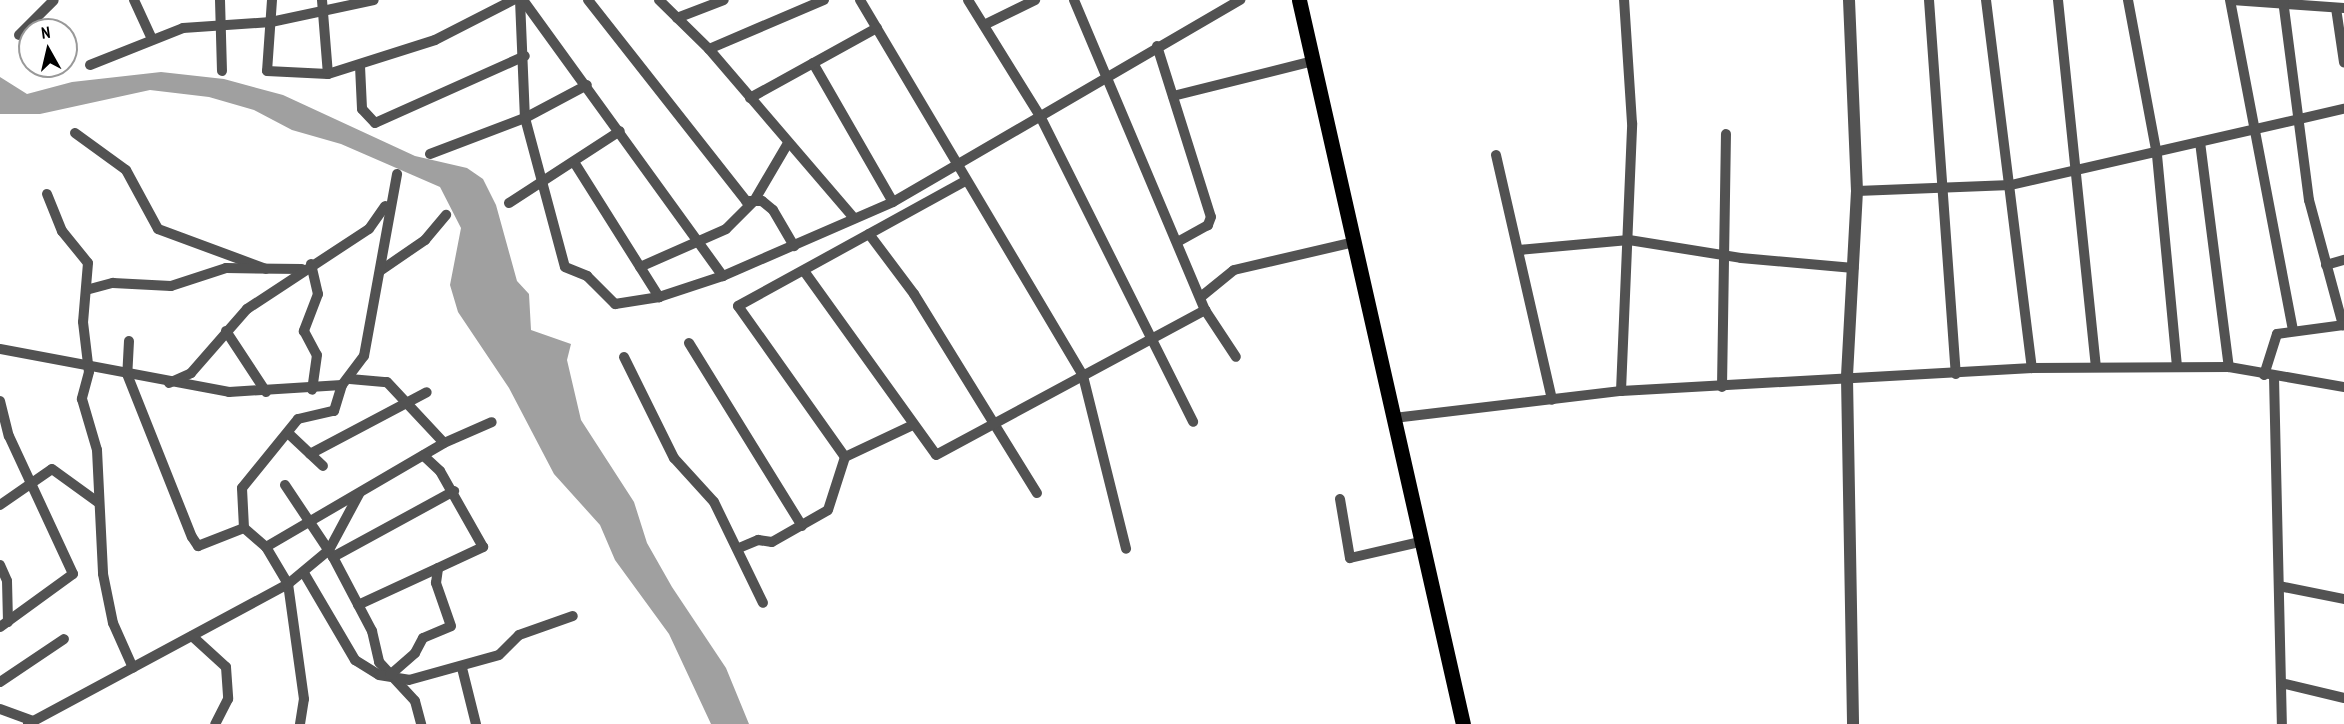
<!DOCTYPE html>
<html>
<head>
<meta charset="utf-8">
<style>
  body { margin:0 }
  #map { position:relative; width:2344px; height:724px; overflow:hidden; background:#fff; font-family:"PT Sans Narrow",sans-serif }
  div>[style] { position:absolute }
  [style*='--x'] { left:calc(var(--x)*1px); top:calc(var(--y)*1px); width:calc(var(--w)*1px); rotate:calc(var(--a)*1deg) }
  .water>* { inset:0; background:#a0a0a0 }
  .minor>* { height:10px; margin:-5px; padding:0 5px; transform-origin:5px; border-radius:5px; background:#525252 }
  .tertiary>* { height:12px; margin:-6px; padding:0 6px; transform-origin:6px; border-radius:6px; background:#525252 }
  .primary>* { height:15px; margin:-7.5px; padding:0 7.5px; transform-origin:7.5px; border-radius:7.5px; background:#000 }
  span { translate:-50% -50%; white-space:nowrap; text-align:center; line-height:1.15; -webkit-text-stroke:5px #fff; paint-order:stroke }
  .north { position:absolute; left:18px; top:18px; width:60px; height:60px; box-sizing:border-box; background:#fff; border:2px solid #999; border-radius:50%; rotate:352deg; font-size:16px; font-weight:700; line-height:24px; text-align:center; color:#000 }
  .north::after { content:''; display:block; margin:auto; width:21px; height:27px; background:#000; clip-path:polygon(50% 0,100% 100%,50% 72%,0 100%) }
</style>
</head>
<body>
<div id="map">
  <div class="water">
    <div style="clip-path:polygon(161px 72px,224px 79px,283px 95px,415px 156px,467px 168px,483px 179px,496px 205px,517px 281px,529px 294px,531px 330px,571px 344px,567px 360px,581px 420px,634px 502px,647px 543px,672px 587px,726px 668px,749px 724px,711px 724px,669px 634px,615px 560px,600px 525px,554px 474px,509px 388px,458px 312px,450px 285px,461px 228px,440px 187px,341px 144px,292px 130px,254px 110px,209px 97px,150px 90px,40px 114px,0 114px,0 77px,27px 94px,72px 82px)"></div>
  </div>
  <div class="minor">
    <div style="--x:134;--y:0;--w:43;--a:65.2"></div>
    <div style="--x:220;--y:0;--w:71;--a:88.4"></div>
    <div style="--x:272;--y:0;--w:71;--a:94"></div>
    <div style="--x:267;--y:71;--w:61;--a:2.8"></div>
    <div style="--x:328;--y:74;--w:112;--a:-17.6"></div>
    <div style="--x:435;--y:40;--w:88;--a:-27.1"></div>
    <div style="--x:322;--y:0;--w:74;--a:85.4"></div>
    <div style="--x:520;--y:0;--w:118;--a:87.6"></div>
    <div style="--x:525;--y:118;--w:154;--a:75"></div>
    <div style="--x:565;--y:267;--w:24;--a:22"></div>
    <div style="--x:587;--y:276;--w:40;--a:45"></div>
    <div style="--x:615;--y:304;--w:45;--a:-9"></div>
    <div style="--x:659;--y:297;--w:67;--a:-18.2"></div>
    <div style="--x:723;--y:276;--w:185;--a:-23.5"></div>
    <div style="--x:893;--y:202;--w:402;--a:-30.2"></div>
    <div style="--x:523;--y:0;--w:341;--a:54.1"></div>
    <div style="--x:588;--y:0;--w:256;--a:51.8"></div>
    <div style="--x:746;--y:201;--w:16;--a:0"></div>
    <div style="--x:762;--y:201;--w:14;--a:39"></div>
    <div style="--x:773;--y:210;--w:42;--a:59.7"></div>
    <div style="--x:659;--y:0;--w:70;--a:44.4"></div>
    <div style="--x:709;--y:49;--w:223;--a:49.4"></div>
    <div style="--x:860;--y:0;--w:437;--a:59.3"></div>
    <div style="--x:1083;--y:376;--w:178;--a:76"></div>
    <div style="--x:968;--y:0;--w:137;--a:58.2"></div>
    <div style="--x:1040;--y:116;--w:342;--a:63.4"></div>
    <div style="--x:1074;--y:0;--w:337;--a:67.1"></div>
    <div style="--x:1205;--y:310;--w:56;--a:56.6"></div>
    <div style="--x:1929;--y:0;--w:375;--a:85.9"></div>
    <div style="--x:1986;--y:0;--w:371;--a:82.9"></div>
    <div style="--x:2058;--y:0;--w:368;--a:84.1"></div>
    <div style="--x:2128;--y:0;--w:158;--a:79.4"></div>
    <div style="--x:2157;--y:155;--w:211;--a:84.6"></div>
    <div style="--x:2230;--y:0;--w:337;--a:79.2"></div>
    <div style="--x:2232;--y:0;--w:112;--a:4.1"></div>
    <div style="--x:2283;--y:0;--w:202;--a:82.6"></div>
    <div style="--x:2309;--y:200;--w:130;--a:74.8"></div>
    <div style="--x:2336;--y:8;--w:55;--a:81.6"></div>
    <div style="--x:677;--y:18;--w:50;--a:-21"></div>
    <div style="--x:984;--y:25;--w:57;--a:-26.1"></div>
    <div style="--x:19;--y:35;--w:49;--a:-45"></div>
    <div style="--x:1157;--y:46;--w:179;--a:72.5"></div>
    <div style="--x:1211;--y:217;--w:9;--a:111"></div>
    <div style="--x:1208;--y:225;--w:33;--a:151"></div>
    <div style="--x:709;--y:49;--w:125;--a:-23.1"></div>
    <div style="--x:813;--y:63;--w:160;--a:60.1"></div>
    <div style="--x:90;--y:65;--w:100;--a:-21.7"></div>
    <div style="--x:183;--y:28;--w:88;--a:-3.9"></div>
    <div style="--x:271;--y:22;--w:105;--a:-12.1"></div>
    <div style="--x:360;--y:66;--w:43;--a:87.3"></div>
    <div style="--x:362;--y:109;--w:19;--a:47"></div>
    <div style="--x:375;--y:123;--w:164;--a:-24.1"></div>
    <div style="--x:1173;--y:96;--w:144;--a:-14"></div>
    <div style="--x:750;--y:98;--w:145;--a:-28.9"></div>
    <div style="--x:75;--y:133;--w:63;--a:36"></div>
    <div style="--x:126;--y:170;--w:67;--a:61.5"></div>
    <div style="--x:158;--y:229;--w:115;--a:20.3"></div>
    <div style="--x:2200;--y:142;--w:227;--a:82.7"></div>
    <div style="--x:430;--y:154;--w:102;--a:-20.8"></div>
    <div style="--x:525;--y:118;--w:70;--a:-28"></div>
    <div style="--x:1496;--y:155;--w:251;--a:77.1"></div>
    <div style="--x:574;--y:162;--w:160;--a:57.8"></div>
    <div style="--x:1857;--y:191;--w:154;--a:-2.2"></div>
    <div style="--x:2011;--y:185;--w:342;--a:-12.9"></div>
    <div style="--x:47;--y:194;--w:40;--a:68"></div>
    <div style="--x:62;--y:231;--w:41;--a:50.9"></div>
    <div style="--x:88;--y:263;--w:59;--a:94.8"></div>
    <div style="--x:83;--y:322;--w:50;--a:83.2"></div>
    <div style="--x:89;--y:372;--w:28;--a:105"></div>
    <div style="--x:82;--y:399;--w:53;--a:73.6"></div>
    <div style="--x:97;--y:450;--w:124;--a:87.2"></div>
    <div style="--x:103;--y:574;--w:50;--a:78.5"></div>
    <div style="--x:113;--y:623;--w:49;--a:66"></div>
    <div style="--x:509;--y:203;--w:132;--a:-33"></div>
    <div style="--x:869;--y:234;--w:75;--a:53.1"></div>
    <div style="--x:914;--y:294;--w:234;--a:58.3"></div>
    <div style="--x:1519;--y:250;--w:110;--a:-5.2"></div>
    <div style="--x:1629;--y:240;--w:113;--a:9.1"></div>
    <div style="--x:1741;--y:258;--w:113;--a:5.1"></div>
    <div style="--x:311;--y:264;--w:31;--a:77"></div>
    <div style="--x:318;--y:294;--w:40;--a:111"></div>
    <div style="--x:304;--y:331;--w:27;--a:62"></div>
    <div style="--x:317;--y:355;--w:35;--a:98"></div>
    <div style="--x:2326;--y:265;--w:19;--a:-16"></div>
    <div style="--x:640;--y:267;--w:94;--a:-23.8"></div>
    <div style="--x:726;--y:229;--w:40;--a:-45"></div>
    <div style="--x:754;--y:201;--w:67;--a:-59.6"></div>
    <div style="--x:380;--y:271;--w:55;--a:-34.6"></div>
    <div style="--x:425;--y:240;--w:33;--a:-50"></div>
    <div style="--x:804;--y:271;--w:226;--a:54.3"></div>
    <div style="--x:936;--y:455;--w:306;--a:-28.3"></div>
    <div style="--x:86;--y:290;--w:28;--a:-15"></div>
    <div style="--x:113;--y:283;--w:58;--a:3"></div>
    <div style="--x:171;--y:286;--w:58;--a:-18.1"></div>
    <div style="--x:226;--y:268;--w:76;--a:0.8"></div>
    <div style="--x:1202;--y:296;--w:41;--a:-39.1"></div>
    <div style="--x:1234;--y:270;--w:123;--a:-13.1"></div>
    <div style="--x:226;--y:331;--w:73;--a:56.7"></div>
    <div style="--x:129;--y:341;--w:33;--a:93"></div>
    <div style="--x:127;--y:374;--w:175;--a:68.3"></div>
    <div style="--x:192;--y:537;--w:11;--a:56"></div>
    <div style="--x:198;--y:546;--w:49;--a:-21.4"></div>
    <div style="--x:689;--y:343;--w:215;--a:58.3"></div>
    <div style="--x:0;--y:349;--w:233;--a:10.6"></div>
    <div style="--x:229;--y:392;--w:113;--a:-3.5"></div>
    <div style="--x:342;--y:385;--w:36;--a:-53"></div>
    <div style="--x:364;--y:356;--w:185;--a:-79.7"></div>
    <div style="--x:624;--y:357;--w:113;--a:63.7"></div>
    <div style="--x:674;--y:458;--w:59;--a:47.7"></div>
    <div style="--x:714;--y:502;--w:112;--a:64.1"></div>
    <div style="--x:2264;--y:375;--w:43;--a:-72.4"></div>
    <div style="--x:2277;--y:334;--w:68;--a:-7.7"></div>
    <div style="--x:2274;--y:377;--w:347;--a:88.7"></div>
    <div style="--x:350;--y:379;--w:37;--a:5"></div>
    <div style="--x:387;--y:382;--w:83;--a:46.9"></div>
    <div style="--x:169;--y:383;--w:24;--a:-24"></div>
    <div style="--x:191;--y:373;--w:85;--a:-48.8"></div>
    <div style="--x:247;--y:309;--w:146;--a:-33.3"></div>
    <div style="--x:369;--y:229;--w:28;--a:-55"></div>
    <div style="--x:1722;--y:387;--w:253;--a:-89.1"></div>
    <div style="--x:1621;--y:391;--w:268;--a:-87.6"></div>
    <div style="--x:1632;--y:123;--w:123;--a:-93.7"></div>
    <div style="--x:0;--y:401;--w:36;--a:76"></div>
    <div style="--x:9;--y:436;--w:152;--a:65.1"></div>
    <div style="--x:73;--y:574;--w:90;--a:144"></div>
    <div style="--x:1394;--y:418;--w:229;--a:-6.8"></div>
    <div style="--x:1621;--y:391;--w:412;--a:-3.2"></div>
    <div style="--x:2032;--y:368;--w:197;--a:-0.3"></div>
    <div style="--x:2229;--y:367;--w:117;--a:9.9"></div>
    <div style="--x:288;--y:433;--w:48;--a:43.3"></div>
    <div style="--x:310;--y:454;--w:132;--a:-27.9"></div>
    <div style="--x:845;--y:457;--w:185;--a:-125.3"></div>
    <div style="--x:738;--y:306;--w:258;--a:-28.8"></div>
    <div style="--x:285;--y:485;--w:87;--a:56.3"></div>
    <div style="--x:333;--y:557;--w:84;--a:62.2"></div>
    <div style="--x:372;--y:631;--w:32;--a:77"></div>
    <div style="--x:379;--y:662;--w:53;--a:47.3"></div>
    <div style="--x:415;--y:701;--w:24;--a:75"></div>
    <div style="--x:1340;--y:499;--w:60;--a:80.4"></div>
    <div style="--x:1350;--y:558;--w:72;--a:-12.9"></div>
    <div style="--x:0;--y:505;--w:63;--a:-34.7"></div>
    <div style="--x:52;--y:469;--w:58;--a:35.9"></div>
    <div style="--x:266;--y:547;--w:206;--a:-30.3"></div>
    <div style="--x:444;--y:443;--w:52;--a:-23.6"></div>
    <div style="--x:739;--y:548;--w:21;--a:-23"></div>
    <div style="--x:758;--y:540;--w:14;--a:8"></div>
    <div style="--x:772;--y:542;--w:64;--a:-29.7"></div>
    <div style="--x:828;--y:510;--w:56;--a:-72.2"></div>
    <div style="--x:845;--y:457;--w:75;--a:-25.2"></div>
    <div style="--x:333;--y:557;--w:138;--a:-28.6"></div>
    <div style="--x:0;--y:565;--w:17;--a:66"></div>
    <div style="--x:7;--y:581;--w:41;--a:88.6"></div>
    <div style="--x:304;--y:573;--w:101;--a:59.6"></div>
    <div style="--x:355;--y:660;--w:28;--a:32"></div>
    <div style="--x:379;--y:675;--w:30;--a:9"></div>
    <div style="--x:409;--y:680;--w:93;--a:-15.5"></div>
    <div style="--x:499;--y:655;--w:28;--a:-45"></div>
    <div style="--x:519;--y:635;--w:57;--a:-19.4"></div>
    <div style="--x:2279;--y:586;--w:66;--a:11.3"></div>
    <div style="--x:358;--y:605;--w:88;--a:-24.8"></div>
    <div style="--x:192;--y:636;--w:46;--a:42.4"></div>
    <div style="--x:226;--y:667;--w:32;--a:86"></div>
    <div style="--x:228;--y:699;--w:28;--a:117"></div>
    <div style="--x:462;--y:668;--w:58;--a:76"></div>
    <div style="--x:390;--y:675;--w:33;--a:-41"></div>
    <div style="--x:415;--y:653;--w:17;--a:-62"></div>
    <div style="--x:423;--y:638;--w:30;--a:-23"></div>
    <div style="--x:451;--y:626;--w:46;--a:-109.2"></div>
    <div style="--x:436;--y:583;--w:15;--a:-82"></div>
    <div style="--x:438;--y:568;--w:50;--a:-25"></div>
    <div style="--x:483;--y:547;--w:87;--a:-119.5"></div>
    <div style="--x:440;--y:471;--w:23;--a:-137"></div>
    <div style="--x:0;--y:682;--w:77;--a:-33.9"></div>
    <div style="--x:2281;--y:683;--w:65;--a:13.4"></div>
    <div style="--x:0;--y:709;--w:35;--a:20"></div>
    <div style="--x:28;--y:724;--w:295;--a:-28.3"></div>
    <div style="--x:288;--y:584;--w:53;--a:-39.7"></div>
    <div style="--x:329;--y:550;--w:64;--a:-61.8"></div>
    <div style="--x:300;--y:724;--w:25;--a:-81"></div>
    <div style="--x:304;--y:699;--w:116;--a:-97.9"></div>
    <div style="--x:288;--y:584;--w:43;--a:-120.7"></div>
    <div style="--x:266;--y:547;--w:29;--a:-139"></div>
    <div style="--x:244;--y:528;--w:40;--a:-92.9"></div>
    <div style="--x:242;--y:488;--w:89;--a:-50.9"></div>
    <div style="--x:298;--y:419;--w:37;--a:-13"></div>
    <div style="--x:334;--y:411;--w:27;--a:-73"></div>
  </div>
  <div class="tertiary">
    <div style="--x:1849;--y:0;--w:191;--a:87.6"></div>
    <div style="--x:1857;--y:191;--w:187;--a:93.1"></div>
    <div style="--x:1847;--y:378;--w:346;--a:89"></div>
  </div>
  <div class="primary">
    <div style="--x:1299;--y:0;--w:742;--a:77.24"></div>
  </div>
  <div class="north">N</div>
</div>
</body>
</html>
